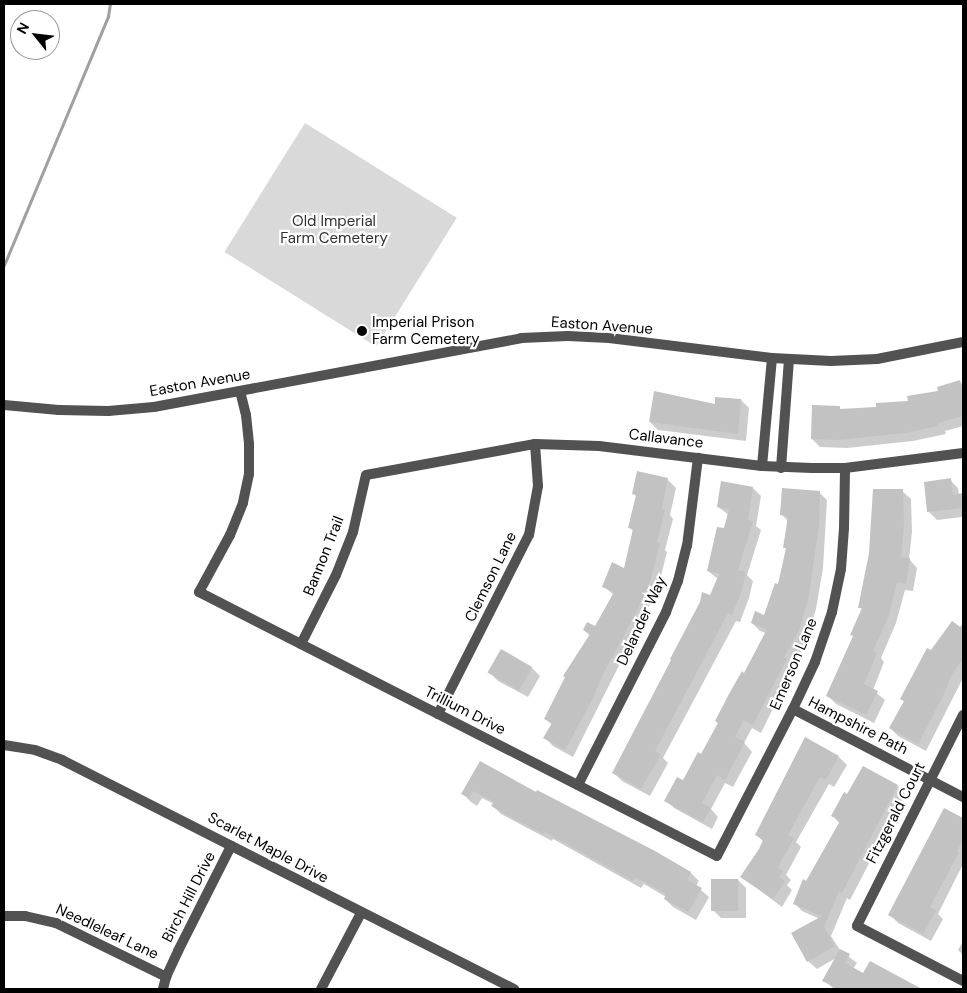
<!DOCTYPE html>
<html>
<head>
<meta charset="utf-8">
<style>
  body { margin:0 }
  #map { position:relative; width:967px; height:993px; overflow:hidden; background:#fff; font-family:"DM Sans",sans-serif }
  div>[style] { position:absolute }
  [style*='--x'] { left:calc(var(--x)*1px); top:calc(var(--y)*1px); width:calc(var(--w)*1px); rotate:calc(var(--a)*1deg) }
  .green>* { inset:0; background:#d9d9d9; transform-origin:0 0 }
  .shadow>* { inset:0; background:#0003 }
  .stream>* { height:3px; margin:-1.5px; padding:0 1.5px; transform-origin:1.5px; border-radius:1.5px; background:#a0a0a0 }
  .building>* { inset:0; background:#c2c2c2; transform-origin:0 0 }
  .minor>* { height:10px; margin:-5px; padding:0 5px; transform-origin:5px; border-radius:5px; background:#525252 }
  .tertiary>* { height:10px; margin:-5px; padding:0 5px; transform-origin:5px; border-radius:5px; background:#525252 }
  .dots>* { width:14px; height:14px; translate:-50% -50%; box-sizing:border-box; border:2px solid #fff; border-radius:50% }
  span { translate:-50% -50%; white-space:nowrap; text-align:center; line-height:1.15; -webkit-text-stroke:4.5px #fff; paint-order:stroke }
  .park-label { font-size:15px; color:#303030 }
  .poi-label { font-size:15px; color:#000 }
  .left { translate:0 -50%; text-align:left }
  .street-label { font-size:15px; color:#000 }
  .frame { position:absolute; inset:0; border:5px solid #000; pointer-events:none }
  .north { position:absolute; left:10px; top:10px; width:50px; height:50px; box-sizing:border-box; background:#fff; border:1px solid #999; border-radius:50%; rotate:299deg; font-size:14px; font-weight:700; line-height:20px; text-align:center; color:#000 }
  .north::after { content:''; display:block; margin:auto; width:18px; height:22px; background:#000; clip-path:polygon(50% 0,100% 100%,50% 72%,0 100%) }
</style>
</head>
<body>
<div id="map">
  <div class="green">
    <div style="left:305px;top:123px;width:179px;height:152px;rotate:32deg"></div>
  </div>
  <div class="shadow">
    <div style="clip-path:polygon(960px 382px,963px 385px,963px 426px,945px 431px,946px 434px,913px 441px,847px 448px,820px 447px,812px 439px,839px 408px,842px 411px,878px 408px,910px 402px)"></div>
    <div style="clip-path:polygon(741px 400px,749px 408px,746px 441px,658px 430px,650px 422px)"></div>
    <div style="clip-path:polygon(638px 473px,668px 480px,676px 488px,670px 515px,673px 519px,665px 550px,667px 552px,658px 588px,573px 757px,553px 746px,545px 738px,552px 725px,546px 719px,577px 654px,579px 655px,590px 636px,584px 630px,596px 628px,614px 595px,603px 586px,625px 569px,634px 532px,629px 527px,637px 497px,633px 493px)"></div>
    <div style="clip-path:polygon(950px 480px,958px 488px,959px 495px,963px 494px,963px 522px,962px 517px,937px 520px,929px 512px,925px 483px)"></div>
    <div style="clip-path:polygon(753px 488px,761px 496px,756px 526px,761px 530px,747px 575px,753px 581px,749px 598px,740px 622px,736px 621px,663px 758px,668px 763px,650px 796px,622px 781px,614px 773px,711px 597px,718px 579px,708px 571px,729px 515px,718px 507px)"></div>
    <div style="clip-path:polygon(902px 491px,911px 499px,912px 532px,909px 559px,917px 568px,913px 591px,905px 590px,896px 623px,881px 658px,884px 662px,873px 690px,885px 700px,874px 723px,836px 704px,828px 696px,854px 637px,863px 610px,860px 607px)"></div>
    <div style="clip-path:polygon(819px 492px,827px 500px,823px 568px,816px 609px,807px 639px,761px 733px,752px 728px,744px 743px,752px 752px,733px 787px,725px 783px,711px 809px,718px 817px,712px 829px,674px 808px,666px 800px,683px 782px,701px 755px,766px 633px,760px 631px,752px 623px,765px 616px,779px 585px,787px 549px,785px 547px,788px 521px,782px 515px)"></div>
    <div style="clip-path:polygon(963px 624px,963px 678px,926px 751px,898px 736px,890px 728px,905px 702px,901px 699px,931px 651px)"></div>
    <div style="clip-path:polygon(502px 651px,532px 668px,540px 676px,528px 697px,498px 681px,490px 673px)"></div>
    <div style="clip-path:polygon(839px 757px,847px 765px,834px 787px,829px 784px,796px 842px,801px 847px,786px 875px,791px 880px,787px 885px,792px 890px,782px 907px,742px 877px,764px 842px,757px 835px)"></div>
    <div style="clip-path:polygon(480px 763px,691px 873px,699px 881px,696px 886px,709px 897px,696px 920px,673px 907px,665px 899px,666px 897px,644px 884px,641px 888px,553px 839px,552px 841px,501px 814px,493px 806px,494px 804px,482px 798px,477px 806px,471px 802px,463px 794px)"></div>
    <div style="clip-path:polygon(863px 768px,897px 786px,905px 794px,850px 900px,847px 898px,831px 936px,840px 950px,857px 963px,853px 969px,864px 975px,870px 963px,920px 989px,834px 989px,824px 980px,836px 958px,817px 969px,808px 961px,820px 919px,802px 911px,794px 903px,840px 824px,833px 816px,848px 795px)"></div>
    <div style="clip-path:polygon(945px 810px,963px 820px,963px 864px,938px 914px,943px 919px,931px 941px,898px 923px,890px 915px)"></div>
    <div style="clip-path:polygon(738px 880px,746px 888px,746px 918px,721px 918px,713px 910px)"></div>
    <div style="clip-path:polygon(963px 941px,963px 955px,958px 950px)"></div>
  </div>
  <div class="stream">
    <div style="--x:4;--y:265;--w:270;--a:-67.3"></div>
    <div style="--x:108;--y:16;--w:12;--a:-81"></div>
  </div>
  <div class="building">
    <div style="clip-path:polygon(960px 380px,963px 393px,963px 416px,938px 423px,938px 426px,905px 433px,838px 440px,811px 439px,812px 405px,840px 406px,840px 409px,876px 407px,876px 403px,908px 401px,907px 396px,938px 391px,937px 387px)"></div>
    <div style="clip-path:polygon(654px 391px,715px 404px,715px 397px,741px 399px,738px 434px,649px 422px)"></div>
    <div style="clip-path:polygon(637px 471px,668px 478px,662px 509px,665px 510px,657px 542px,660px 543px,651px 579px,637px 611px,602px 676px,593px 698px,565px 750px,543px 738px,552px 723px,544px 719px,565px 677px,563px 676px,590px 634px,583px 630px,587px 622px,595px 626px,614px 592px,602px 587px,612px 562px,624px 568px,633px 529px,628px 528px,636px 495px,632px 494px)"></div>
    <div style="clip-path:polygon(951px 478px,953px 495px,963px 493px,963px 508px,927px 512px,924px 482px)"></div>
    <div style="clip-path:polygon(721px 481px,753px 487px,748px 520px,753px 521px,738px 570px,746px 572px,742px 590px,732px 615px,728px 613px,655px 751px,661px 754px,641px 789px,612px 773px,671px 660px,670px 659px,700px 602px,702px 592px,710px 595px,719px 574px,707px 571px,717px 527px,724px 528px,729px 509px,717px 507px)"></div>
    <div style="clip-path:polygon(782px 488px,820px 491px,819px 526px,808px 600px,799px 630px,784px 657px,787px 659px,753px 725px,744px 720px,735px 737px,745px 742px,725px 780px,717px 775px,702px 803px,711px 808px,703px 822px,664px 801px,677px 777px,683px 780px,698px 752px,701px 754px,718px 723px,715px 721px,729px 694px,742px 671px,744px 673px,767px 629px,751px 623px,755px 611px,764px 615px,775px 583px,778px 584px,786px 548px,783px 548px,788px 516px,780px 515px)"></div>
    <div style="clip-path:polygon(873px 489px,903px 489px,904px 524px,901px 557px,910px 558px,906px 584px,897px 582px,889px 615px,873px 651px,877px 653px,864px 684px,878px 691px,866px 715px,826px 696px,853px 636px,850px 635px,862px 608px,858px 608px,869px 553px)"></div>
    <div style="clip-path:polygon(952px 621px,963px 629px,963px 659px,952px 674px,944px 694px,918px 744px,889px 728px,904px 701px,900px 699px,927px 648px,931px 650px)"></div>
    <div style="left:501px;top:649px;width:36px;height:27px;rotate:30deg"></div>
    <div style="clip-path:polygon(805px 737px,839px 756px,826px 780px,820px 777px,788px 835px,794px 838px,778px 867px,783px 871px,779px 877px,785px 881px,773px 899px,740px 877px,759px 849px,763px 840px,755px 835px)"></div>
    <div style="clip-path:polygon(480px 761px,536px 792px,537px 790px,655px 851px,691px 872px,687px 880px,702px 888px,688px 912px,664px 899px,666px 894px,635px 877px,633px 881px,545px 832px,543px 834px,514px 819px,491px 806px,494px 802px,473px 791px,469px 798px,461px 794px)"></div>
    <div style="clip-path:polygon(863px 766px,898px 785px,842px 893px,839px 891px,824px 927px,835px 946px,807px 962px,791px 933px,822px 916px,793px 904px,803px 879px,806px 881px,840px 821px,831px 816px,844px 792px,847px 794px)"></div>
    <div style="clip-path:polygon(944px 808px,963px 818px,963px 839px,957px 851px,959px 852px,930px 907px,936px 910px,923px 934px,888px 915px)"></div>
    <div style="left:711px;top:879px;width:27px;height:32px"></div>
    <div style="clip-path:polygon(840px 949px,850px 954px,845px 963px,863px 973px,870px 961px,922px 989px,838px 989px,822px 981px)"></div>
  </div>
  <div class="minor">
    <div style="--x:240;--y:391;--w:25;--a:76"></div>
    <div style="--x:246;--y:415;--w:29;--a:84"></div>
    <div style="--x:249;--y:444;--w:30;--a:90"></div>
    <div style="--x:249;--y:474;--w:30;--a:102"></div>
    <div style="--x:243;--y:503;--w:35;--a:112"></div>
    <div style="--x:230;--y:535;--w:65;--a:118.5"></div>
    <div style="--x:199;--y:592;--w:581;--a:27.01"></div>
    <div style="--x:717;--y:856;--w:165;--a:-62.7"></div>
    <div style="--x:793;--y:709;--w:52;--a:-64.9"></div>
    <div style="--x:815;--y:662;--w:53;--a:-71.2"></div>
    <div style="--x:832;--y:612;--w:44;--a:-78.2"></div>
    <div style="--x:841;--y:569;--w:41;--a:-85.8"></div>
    <div style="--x:844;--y:528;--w:60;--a:-89"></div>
    <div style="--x:762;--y:466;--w:108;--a:-84.7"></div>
    <div style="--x:781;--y:468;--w:108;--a:-85.8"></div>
    <div style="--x:301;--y:644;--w:77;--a:-63.1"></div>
    <div style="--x:336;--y:575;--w:46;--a:-68.4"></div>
    <div style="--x:353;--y:532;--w:58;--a:-77.2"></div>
    <div style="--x:366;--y:475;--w:172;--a:-10.4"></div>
    <div style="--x:535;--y:444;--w:64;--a:1.8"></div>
    <div style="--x:599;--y:446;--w:164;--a:7"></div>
    <div style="--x:762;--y:466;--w:50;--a:2.3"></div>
    <div style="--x:812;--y:468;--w:33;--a:0"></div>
    <div style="--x:845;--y:468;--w:119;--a:-7.2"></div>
    <div style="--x:793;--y:709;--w:191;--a:27.4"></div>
    <div style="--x:438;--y:714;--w:201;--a:-63.1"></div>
    <div style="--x:529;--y:535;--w:50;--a:-79.6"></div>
    <div style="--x:538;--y:486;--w:42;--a:-94.1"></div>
    <div style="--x:963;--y:715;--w:236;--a:116.7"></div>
    <div style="--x:857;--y:926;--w:119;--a:27.4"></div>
    <div style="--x:4;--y:745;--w:31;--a:9"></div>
    <div style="--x:35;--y:750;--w:29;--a:20"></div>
    <div style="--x:62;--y:760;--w:507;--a:26.87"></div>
    <div style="--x:578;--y:785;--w:194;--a:-63"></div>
    <div style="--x:666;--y:612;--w:33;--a:-69"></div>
    <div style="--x:678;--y:581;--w:36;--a:-76"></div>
    <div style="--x:687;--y:546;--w:89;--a:-82.9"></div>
    <div style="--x:4;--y:916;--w:21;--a:0"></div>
    <div style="--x:25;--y:916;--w:32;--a:13"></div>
    <div style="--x:56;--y:923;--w:123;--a:26.1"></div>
    <div style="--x:163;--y:989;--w:12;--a:-76"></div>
    <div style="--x:166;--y:977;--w:29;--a:-65"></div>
    <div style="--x:178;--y:951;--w:118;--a:-63.2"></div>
    <div style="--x:321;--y:989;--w:86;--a:-62.2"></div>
  </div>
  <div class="tertiary">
    <div style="--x:4;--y:405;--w:55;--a:5.2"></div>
    <div style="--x:59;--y:410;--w:49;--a:1.2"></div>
    <div style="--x:108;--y:411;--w:46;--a:-5"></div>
    <div style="--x:154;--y:407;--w:373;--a:-10.6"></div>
    <div style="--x:521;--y:338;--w:47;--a:-2.4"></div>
    <div style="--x:568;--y:336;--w:41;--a:2.8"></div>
    <div style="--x:609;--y:338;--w:164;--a:7"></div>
    <div style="--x:772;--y:358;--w:59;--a:2.9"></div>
    <div style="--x:831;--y:361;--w:46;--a:-2.5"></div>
    <div style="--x:877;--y:359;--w:88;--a:-11.2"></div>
  </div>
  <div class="dots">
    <div style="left:362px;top:331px;background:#000"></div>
  </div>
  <div class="park-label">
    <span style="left:334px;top:230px">Old Imperial<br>Farm Cemetery</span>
  </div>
  <div class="poi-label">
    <span class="left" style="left:372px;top:331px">Imperial Prison<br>Farm Cemetery</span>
  </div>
  <div class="street-label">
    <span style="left:602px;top:326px;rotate:4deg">Easton Avenue</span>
    <span style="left:200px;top:383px;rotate:-10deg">Easton Avenue</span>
    <span style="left:666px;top:439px;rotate:7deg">Callavance</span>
    <span style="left:324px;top:556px;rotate:-68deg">Bannon Trail</span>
    <span style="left:491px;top:577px;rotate:-64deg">Clemson Lane</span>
    <span style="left:642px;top:621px;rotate:-65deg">Delander Way</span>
    <span style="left:794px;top:664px;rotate:-67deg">Emerson Lane</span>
    <span style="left:465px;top:711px;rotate:27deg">Trillium Drive</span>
    <span style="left:858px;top:726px;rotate:27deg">Hampshire Path</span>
    <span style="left:896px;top:813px;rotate:-63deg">Fitzgerald Court</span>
    <span style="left:268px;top:848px;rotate:28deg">Scarlet Maple Drive</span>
    <span style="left:189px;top:897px;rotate:-63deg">Birch Hill Drive</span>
    <span style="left:107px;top:932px;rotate:25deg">Needleleaf Lane</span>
  </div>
  <div class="frame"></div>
  <div class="north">N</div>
</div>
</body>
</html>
